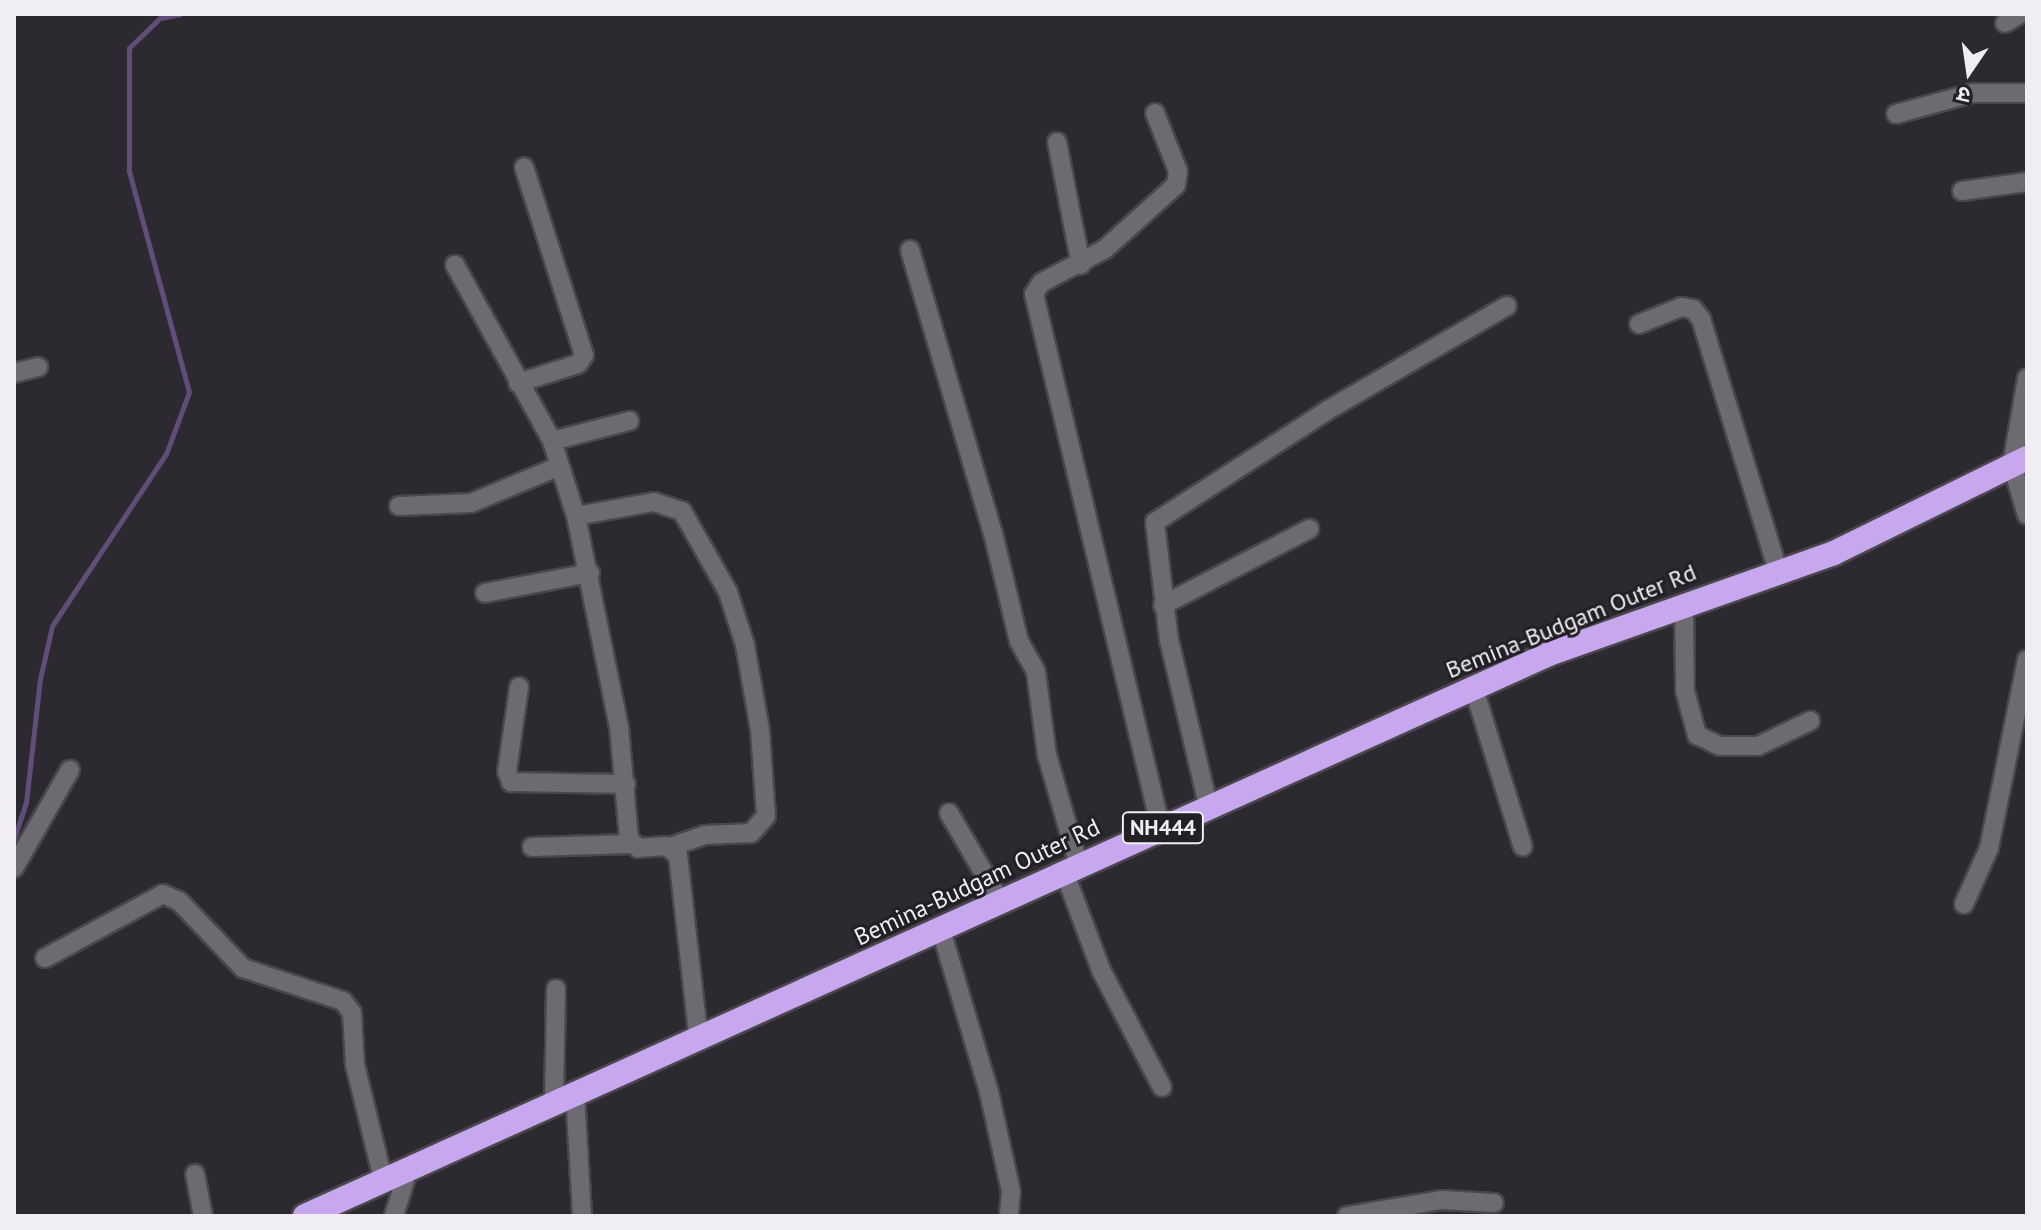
<!DOCTYPE html>
<html>
<head>
<meta charset="utf-8">
<style>
  body { margin:0 }
  #map { position:relative; width:2041px; height:1230px; overflow:hidden; background:#2c2930; font-family:"PT Sans","Noto Sans Devanagari",sans-serif }
  div>[style] { position:absolute }
  [style*='--x'] { left:calc(var(--x)*1px); top:calc(var(--y)*1px); width:calc(var(--w)*1px); rotate:calc(var(--a)*1deg) }
  .stream>* { height:5px; margin:-2.5px; padding:0 2.5px; transform-origin:2.5px; border-radius:2.5px; background:#614e78 }
  .roads { filter:drop-shadow(2px 0 #49474c) drop-shadow(-2px 0 #49474c) drop-shadow(0 2px #49474c) drop-shadow(0 -2px #49474c) }
  .minor>* { height:18px; margin:-9px; padding:0 9px; transform-origin:9px; border-radius:9px; background:#6d6a71 }
  .highway>* { height:24px; margin:-12px; padding:0 12px; transform-origin:12px; border-radius:12px; background:#c7a8ef }
  span { translate:-50% -50%; white-space:nowrap; text-align:center; line-height:1.15; -webkit-text-stroke:6px #222026; paint-order:stroke }
  .shield-label span { padding:2px 6px; background:#222026; border:2px solid; border-radius:6px; -webkit-text-stroke-width:0 }
  .shield-label { font-size:22px; color:#f0eef2; font-weight:700 }
  .street-label { font-size:24px; color:#f0eef2 }
  .frame { position:absolute; inset:0; border:16px solid #f0eef2; pointer-events:none }
  .north { position:absolute; left:1929px; top:32px; width:80px; height:80px; -webkit-text-stroke:6px #222026; paint-order:stroke; rotate:193deg; font-size:22px; font-weight:700; line-height:32px; text-align:center; color:#f0eef2 }
  .north::after { content:''; display:block; margin:auto; width:28px; height:36px; background:#f0eef2; clip-path:polygon(50% 0,100% 100%,50% 72%,0 100%) }
</style>
</head>
<body>
<div id="map">
  <div class="stream">
    <div style="--x:14;--y:839;--w:38;--a:-72"></div>
    <div style="--x:26;--y:803;--w:125;--a:-83.6"></div>
    <div style="--x:40;--y:679;--w:54;--a:-77.2"></div>
    <div style="--x:52;--y:626;--w:206;--a:-56.5"></div>
    <div style="--x:166;--y:454;--w:66;--a:-69.6"></div>
    <div style="--x:189;--y:392;--w:229;--a:-105.2"></div>
    <div style="--x:129;--y:171;--w:123;--a:-90"></div>
    <div style="--x:129;--y:48;--w:43;--a:-44.1"></div>
    <div style="--x:160;--y:18;--w:20;--a:-11"></div>
  </div>
  <div class="roads">
    <div class="minor">
      <div style="--x:2005;--y:23;--w:17;--a:-31"></div>
      <div style="--x:1155;--y:113;--w:62;--a:68.4"></div>
      <div style="--x:1178;--y:171;--w:14;--a:98"></div>
      <div style="--x:1176;--y:185;--w:96;--a:138"></div>
      <div style="--x:1105;--y:249;--w:72;--a:152"></div>
      <div style="--x:1041;--y:283;--w:13;--a:122"></div>
      <div style="--x:1034;--y:294;--w:550;--a:76.65"></div>
      <div style="--x:1896;--y:114;--w:80;--a:-15.3"></div>
      <div style="--x:1973;--y:93;--w:54;--a:0"></div>
      <div style="--x:1057;--y:142;--w:125;--a:79"></div>
      <div style="--x:1962;--y:191;--w:66;--a:-7.9"></div>
      <div style="--x:910;--y:250;--w:295;--a:73.7"></div>
      <div style="--x:993;--y:533;--w:111;--a:76.5"></div>
      <div style="--x:1019;--y:641;--w:35;--a:61"></div>
      <div style="--x:1036;--y:672;--w:84;--a:82.5"></div>
      <div style="--x:1047;--y:755;--w:116;--a:73.9"></div>
      <div style="--x:455;--y:265;--w:201;--a:61.1"></div>
      <div style="--x:552;--y:441;--w:79;--a:72.3"></div>
      <div style="--x:576;--y:516;--w:215;--a:78.5"></div>
      <div style="--x:619;--y:727;--w:112;--a:84.9"></div>
      <div style="--x:629;--y:839;--w:13;--a:45"></div>
      <div style="--x:638;--y:848;--w:28;--a:-4"></div>
      <div style="--x:666;--y:846;--w:15;--a:37"></div>
      <div style="--x:678;--y:855;--w:187;--a:83.6"></div>
      <div style="--x:1639;--y:324;--w:45;--a:-22"></div>
      <div style="--x:1681;--y:307;--w:12;--a:9"></div>
      <div style="--x:1693;--y:309;--w:13;--a:51"></div>
      <div style="--x:1701;--y:319;--w:264;--a:73"></div>
      <div style="--x:14;--y:373;--w:25;--a:-14"></div>
      <div style="--x:2027;--y:378;--w:88;--a:99.8"></div>
      <div style="--x:2012;--y:465;--w:52;--a:73.3"></div>
      <div style="--x:518;--y:383;--w:63;--a:-17.6"></div>
      <div style="--x:578;--y:364;--w:11;--a:-56"></div>
      <div style="--x:584;--y:355;--w:197;--a:-107.7"></div>
      <div style="--x:552;--y:441;--w:80;--a:-14.6"></div>
      <div style="--x:399;--y:506;--w:72;--a:-2.4"></div>
      <div style="--x:471;--y:503;--w:96;--a:-22.6"></div>
      <div style="--x:576;--y:516;--w:79;--a:-10.2"></div>
      <div style="--x:654;--y:502;--w:29;--a:18"></div>
      <div style="--x:682;--y:511;--w:93;--a:60.4"></div>
      <div style="--x:728;--y:592;--w:56;--a:72.2"></div>
      <div style="--x:745;--y:645;--w:86;--a:80"></div>
      <div style="--x:760;--y:730;--w:86;--a:86"></div>
      <div style="--x:766;--y:816;--w:23;--a:131"></div>
      <div style="--x:751;--y:833;--w:46;--a:177.5"></div>
      <div style="--x:705;--y:835;--w:37;--a:161"></div>
      <div style="--x:485;--y:593;--w:107;--a:-10.8"></div>
      <div style="--x:1684;--y:604;--w:87;--a:89.3"></div>
      <div style="--x:1685;--y:691;--w:46;--a:74.7"></div>
      <div style="--x:1697;--y:735;--w:25;--a:26"></div>
      <div style="--x:1720;--y:746;--w:38;--a:0"></div>
      <div style="--x:1758;--y:746;--w:58;--a:-25.7"></div>
      <div style="--x:1163;--y:605;--w:165;--a:-27.5"></div>
      <div style="--x:519;--y:687;--w:85;--a:98.1"></div>
      <div style="--x:507;--y:771;--w:12;--a:70"></div>
      <div style="--x:511;--y:782;--w:115;--a:1"></div>
      <div style="--x:1474;--y:689;--w:165;--a:72.8"></div>
      <div style="--x:1209;--y:809;--w:174;--a:-103.3"></div>
      <div style="--x:1169;--y:640;--w:119;--a:-96.8"></div>
      <div style="--x:1155;--y:522;--w:206;--a:-32.9"></div>
      <div style="--x:1328;--y:410;--w:207;--a:-30.2"></div>
      <div style="--x:949;--y:813;--w:105;--a:59.8"></div>
      <div style="--x:532;--y:847;--w:99;--a:-1.7"></div>
      <div style="--x:14;--y:868;--w:113;--a:-60.3"></div>
      <div style="--x:1065;--y:874;--w:103;--a:69.4"></div>
      <div style="--x:1101;--y:970;--w:132;--a:62.5"></div>
      <div style="--x:1964;--y:904;--w:61;--a:-65.9"></div>
      <div style="--x:1989;--y:848;--w:192;--a:-78.6"></div>
      <div style="--x:941;--y:930;--w:169;--a:73.5"></div>
      <div style="--x:989;--y:1092;--w:101;--a:77.5"></div>
      <div style="--x:1011;--y:1191;--w:25;--a:95"></div>
      <div style="--x:45;--y:958;--w:134;--a:-28.5"></div>
      <div style="--x:163;--y:894;--w:17;--a:24"></div>
      <div style="--x:179;--y:901;--w:93;--a:46.3"></div>
      <div style="--x:243;--y:968;--w:105;--a:18.3"></div>
      <div style="--x:343;--y:1001;--w:15;--a:53"></div>
      <div style="--x:352;--y:1013;--w:52;--a:86.7"></div>
      <div style="--x:355;--y:1065;--w:117;--a:76.2"></div>
      <div style="--x:575;--y:1093;--w:123;--a:86.7"></div>
      <div style="--x:554;--y:1103;--w:114;--a:-89"></div>
      <div style="--x:195;--y:1174;--w:43;--a:79.2"></div>
      <div style="--x:394;--y:1216;--w:51;--a:-73"></div>
      <div style="--x:1347;--y:1216;--w:96;--a:-9.6"></div>
      <div style="--x:1442;--y:1200;--w:52;--a:3.3"></div>
    </div>
    <div class="highway">
      <div style="--x:305;--y:1216;--w:1365;--a:-24.31"></div>
      <div style="--x:1549;--y:654;--w:302;--a:-19.5"></div>
      <div style="--x:1834;--y:553;--w:215;--a:-26.2"></div>
    </div>
  </div>
  <div class="shield-label">
    <span style="left:1163px;top:828px">NH444</span>
  </div>
  <div class="street-label">
    <span style="left:1571px;top:621px;rotate:-22deg">Bemina-Budgam Outer Rd</span>
    <span style="left:977px;top:882px;rotate:-25deg">Bemina-Budgam Outer Rd</span>
  </div>
  <div class="frame"></div>
  <div class="north">उ</div>
</div>
</body>
</html>
